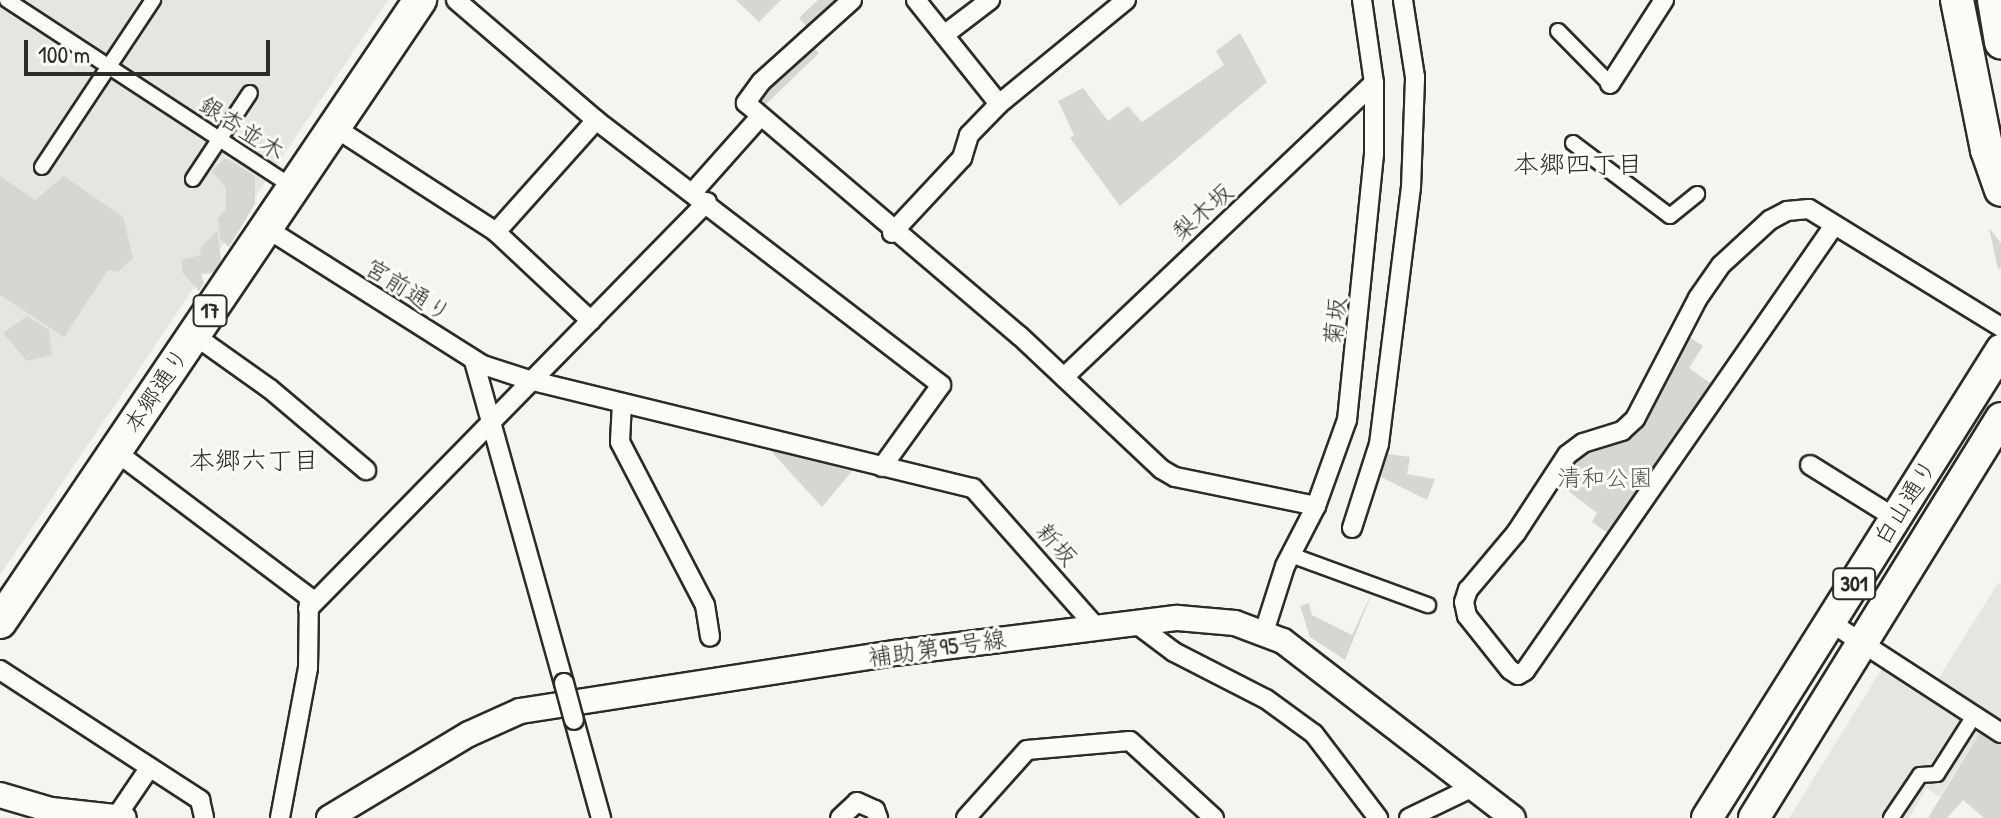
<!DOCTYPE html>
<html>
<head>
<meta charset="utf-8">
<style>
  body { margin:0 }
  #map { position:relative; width:2001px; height:818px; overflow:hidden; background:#f5f4ef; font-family:"Patrick Hand","Klee One",sans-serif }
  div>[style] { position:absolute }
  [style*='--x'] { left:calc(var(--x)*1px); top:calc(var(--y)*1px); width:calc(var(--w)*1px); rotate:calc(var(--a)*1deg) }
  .built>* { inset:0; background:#e6e5e0 }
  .green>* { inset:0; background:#d7d6d2 }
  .roads { filter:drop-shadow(2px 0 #2b2b2b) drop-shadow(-2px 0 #2b2b2b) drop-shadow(0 2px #2b2b2b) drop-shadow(0 -2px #2b2b2b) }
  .pedestrian>* { height:14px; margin:-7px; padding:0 7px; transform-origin:7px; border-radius:7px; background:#fdfcf7 }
  .minor>* { height:18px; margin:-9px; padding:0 9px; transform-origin:9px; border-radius:9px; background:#fdfcf7 }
  .tertiary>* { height:24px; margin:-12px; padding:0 12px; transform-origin:12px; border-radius:12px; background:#fdfcf7 }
  .primary>* { height:30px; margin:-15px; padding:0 15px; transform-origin:15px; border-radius:15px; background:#fdfcf7 }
  .trunk>* { height:32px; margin:-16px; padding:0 16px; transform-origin:16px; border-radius:16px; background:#fdfcf7 }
  .bridges { filter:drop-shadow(2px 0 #2b2b2b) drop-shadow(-2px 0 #2b2b2b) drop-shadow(0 2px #2b2b2b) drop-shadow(0 -2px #2b2b2b) }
  .minor-bridge>* { height:18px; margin:-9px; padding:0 9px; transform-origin:9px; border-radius:9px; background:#fdfcf7 }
  span { translate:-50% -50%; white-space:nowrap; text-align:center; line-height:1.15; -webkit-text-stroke:6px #fdfcf7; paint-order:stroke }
  .shield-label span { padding:2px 6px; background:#fdfcf7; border:2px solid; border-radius:6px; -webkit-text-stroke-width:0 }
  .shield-label { font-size:22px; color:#2b2b2b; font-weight:700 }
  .street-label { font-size:24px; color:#2b2b2b }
  .park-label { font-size:24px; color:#565655 }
  .neighbourhood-label { font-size:26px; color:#2b2b2b }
  .scale { position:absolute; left:24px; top:40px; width:246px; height:36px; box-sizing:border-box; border:4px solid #2b2b2b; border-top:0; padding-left:10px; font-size:24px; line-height:28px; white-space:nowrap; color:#2b2b2b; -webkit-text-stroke:6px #fdfcf7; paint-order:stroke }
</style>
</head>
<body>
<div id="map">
  <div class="built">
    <div style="clip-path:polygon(0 0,388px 0,0 575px)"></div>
    <div style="clip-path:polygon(1998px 583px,2001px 584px,2001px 723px,1936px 682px)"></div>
    <div style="clip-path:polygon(1883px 667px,1982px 729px,1939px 797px,1927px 788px,1909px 818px,1789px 818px)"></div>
  </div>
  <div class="green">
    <div style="clip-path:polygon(736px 0,781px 0,759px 22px)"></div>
    <div style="clip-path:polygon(818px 0,843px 0,810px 30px,799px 18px)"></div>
    <div style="clip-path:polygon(1240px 33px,1267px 82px,1120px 206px,1070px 138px,1074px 135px,1058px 101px,1083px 88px,1108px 121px,1128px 106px,1142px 122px,1224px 65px,1216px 51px)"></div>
    <div style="clip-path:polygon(812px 46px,819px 53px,761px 109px,757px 93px)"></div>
    <div style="clip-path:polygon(225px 158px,255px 176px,255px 204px,229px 247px,220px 239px,218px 218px,226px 209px,226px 188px,212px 171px)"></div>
    <div style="clip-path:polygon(0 176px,35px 200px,64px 176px,123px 217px,133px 258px,118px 272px,108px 270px,64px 337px,0 295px)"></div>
    <div style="clip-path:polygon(1989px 228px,2001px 243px,2001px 268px,1998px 269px)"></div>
    <div style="clip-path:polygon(217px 230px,221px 259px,216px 273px,201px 274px,204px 283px,199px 291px,182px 272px,182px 260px,201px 255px,200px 249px)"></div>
    <div style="clip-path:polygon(27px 316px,49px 330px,52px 355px,27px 361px,3px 333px)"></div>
    <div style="clip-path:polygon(1689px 337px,1703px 346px,1689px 368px,1713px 385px,1608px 533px,1592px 522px,1597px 513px,1555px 481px,1576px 456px,1651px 406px)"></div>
    <div style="clip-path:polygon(773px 444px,851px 464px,853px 470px,822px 507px,768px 448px)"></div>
    <div style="clip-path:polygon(1382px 453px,1410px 457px,1407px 474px,1435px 479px,1427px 500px,1377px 475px)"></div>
    <div style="clip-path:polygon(1374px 588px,1345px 660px,1310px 637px,1300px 606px,1309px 603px,1312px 615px,1352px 635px)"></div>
    <div style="clip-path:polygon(1982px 729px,2001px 740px,2001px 818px,1984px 818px,1963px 800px,1947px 818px,1928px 818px)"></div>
  </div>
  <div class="roads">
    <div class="pedestrian">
      <div style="--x:7;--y:0;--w:342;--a:33.2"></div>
      <div style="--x:1558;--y:31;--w:74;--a:45.5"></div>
      <div style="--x:1573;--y:143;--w:121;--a:37"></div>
      <div style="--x:1670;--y:216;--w:35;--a:-39"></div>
      <div style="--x:42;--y:167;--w:201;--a:-56.4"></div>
      <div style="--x:193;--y:179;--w:103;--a:-56.5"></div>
      <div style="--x:1291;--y:555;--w:146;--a:20.1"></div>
      <div style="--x:1891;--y:818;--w:52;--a:-56"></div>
      <div style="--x:1920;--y:775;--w:17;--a:-3"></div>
      <div style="--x:1937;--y:774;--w:69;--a:-57.5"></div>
    </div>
    <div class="minor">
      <div style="--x:456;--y:0;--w:184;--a:40.6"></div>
      <div style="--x:596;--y:120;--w:435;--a:37.5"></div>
      <div style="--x:941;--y:385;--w:101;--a:125.7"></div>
      <div style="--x:852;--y:0;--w:122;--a:138"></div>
      <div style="--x:761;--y:82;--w:26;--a:126"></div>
      <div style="--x:746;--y:103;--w:360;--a:40.4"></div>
      <div style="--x:1020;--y:336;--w:194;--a:43.3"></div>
      <div style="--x:1161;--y:469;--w:16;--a:30"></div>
      <div style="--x:1175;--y:477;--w:144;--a:11.6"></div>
      <div style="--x:916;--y:0;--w:133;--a:51.4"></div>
      <div style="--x:944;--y:35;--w:58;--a:-37.3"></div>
      <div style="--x:1610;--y:84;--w:100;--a:-57.3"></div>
      <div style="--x:334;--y:127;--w:193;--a:32.9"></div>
      <div style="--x:496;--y:232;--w:130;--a:43.1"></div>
      <div style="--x:694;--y:191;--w:99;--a:-48.3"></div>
      <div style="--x:1833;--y:227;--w:540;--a:124.75"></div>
      <div style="--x:1525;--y:671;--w:8;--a:150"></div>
      <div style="--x:1518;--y:675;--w:9;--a:-148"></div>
      <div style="--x:1510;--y:670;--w:69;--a:-128.5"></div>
      <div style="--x:1467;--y:616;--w:14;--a:-102"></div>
      <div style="--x:1464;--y:602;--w:13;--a:-72"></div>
      <div style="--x:1468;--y:590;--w:75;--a:-49.9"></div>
      <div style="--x:1516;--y:533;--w:93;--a:-56.8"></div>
      <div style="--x:1567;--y:455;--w:20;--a:-37"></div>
      <div style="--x:1583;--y:443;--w:41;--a:-17.1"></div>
      <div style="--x:1622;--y:431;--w:18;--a:-43"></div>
      <div style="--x:1635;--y:419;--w:136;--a:-62.5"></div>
      <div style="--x:1698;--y:298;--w:40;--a:-55.1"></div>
      <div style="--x:1721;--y:265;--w:67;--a:-42.6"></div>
      <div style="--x:1770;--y:220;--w:19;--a:-28"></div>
      <div style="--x:1787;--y:211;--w:22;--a:-5"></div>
      <div style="--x:1809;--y:209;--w:225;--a:31.6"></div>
      <div style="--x:266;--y:228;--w:257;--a:32.3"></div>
      <div style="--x:483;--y:365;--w:48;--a:18.1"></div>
      <div style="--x:529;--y:380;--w:457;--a:13.7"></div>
      <div style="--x:973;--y:488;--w:186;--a:48.5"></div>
      <div style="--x:496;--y:232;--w:150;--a:-48.2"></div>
      <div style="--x:892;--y:233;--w:103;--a:-47"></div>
      <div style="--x:962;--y:158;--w:24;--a:-73"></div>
      <div style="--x:969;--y:135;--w:43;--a:-45.9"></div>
      <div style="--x:999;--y:104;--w:164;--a:-39.3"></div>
      <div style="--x:194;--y:335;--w:93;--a:35.4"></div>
      <div style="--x:270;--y:389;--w:126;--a:40.2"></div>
      <div style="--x:474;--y:361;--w:334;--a:74.4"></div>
      <div style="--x:1064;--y:377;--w:427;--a:-43.5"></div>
      <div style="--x:622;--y:403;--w:39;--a:93"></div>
      <div style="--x:620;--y:442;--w:184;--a:62.5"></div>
      <div style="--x:705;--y:605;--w:32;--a:81"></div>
      <div style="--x:115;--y:451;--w:243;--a:37"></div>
      <div style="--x:309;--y:597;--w:71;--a:90.8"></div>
      <div style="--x:308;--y:668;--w:153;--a:100.6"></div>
      <div style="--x:1810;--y:465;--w:100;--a:31.9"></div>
      <div style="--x:1352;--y:528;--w:88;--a:-72.2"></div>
      <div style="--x:1379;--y:444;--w:258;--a:-82.9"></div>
      <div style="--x:1411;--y:188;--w:111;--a:-87.9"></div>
      <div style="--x:1415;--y:77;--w:78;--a:-98.9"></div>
      <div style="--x:308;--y:609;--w:570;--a:-45.57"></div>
      <div style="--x:1134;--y:622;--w:50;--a:36.9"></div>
      <div style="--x:1174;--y:652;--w:103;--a:27.1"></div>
      <div style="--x:1266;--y:699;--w:59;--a:36.1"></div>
      <div style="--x:1314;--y:734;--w:106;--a:52.7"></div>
      <div style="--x:1830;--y:622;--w:204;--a:33"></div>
      <div style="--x:1264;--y:632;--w:69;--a:-72.3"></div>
      <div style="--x:1285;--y:566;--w:68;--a:-62.7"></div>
      <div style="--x:1316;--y:506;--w:91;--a:-70.2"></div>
      <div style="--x:1347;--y:420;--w:268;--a:-84.2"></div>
      <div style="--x:1374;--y:153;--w:70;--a:-90"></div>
      <div style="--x:1374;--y:83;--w:84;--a:-98.2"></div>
      <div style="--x:0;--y:670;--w:239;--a:33"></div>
      <div style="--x:200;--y:800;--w:18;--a:77"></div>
      <div style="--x:574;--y:720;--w:102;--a:74.6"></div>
      <div style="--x:116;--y:817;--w:60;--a:-55.8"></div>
      <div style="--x:840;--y:818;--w:23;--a:-43"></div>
      <div style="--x:857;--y:802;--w:20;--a:24"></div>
      <div style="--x:875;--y:810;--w:9;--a:69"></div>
      <div style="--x:966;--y:818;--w:91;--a:-48.1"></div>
      <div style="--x:1027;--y:750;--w:103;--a:-5"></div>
      <div style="--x:1130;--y:741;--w:114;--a:42.5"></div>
      <div style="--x:1409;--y:818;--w:71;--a:-25.8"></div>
    </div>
    <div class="tertiary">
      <div style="--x:0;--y:795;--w:53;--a:16.4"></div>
      <div style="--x:51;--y:810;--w:73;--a:6.3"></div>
      <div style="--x:329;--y:818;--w:163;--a:-31"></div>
      <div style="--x:469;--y:734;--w:56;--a:-24.3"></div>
      <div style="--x:520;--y:711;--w:379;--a:-8.8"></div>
      <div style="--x:895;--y:653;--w:285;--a:-7.1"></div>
      <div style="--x:1178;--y:618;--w:57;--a:5"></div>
      <div style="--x:1235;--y:623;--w:51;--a:20.6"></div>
      <div style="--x:1283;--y:641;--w:290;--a:37.6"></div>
    </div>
    <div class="primary">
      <div style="--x:1707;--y:818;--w:553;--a:-57.86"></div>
      <div style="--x:1754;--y:818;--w:470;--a:-58.3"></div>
    </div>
    <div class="trunk">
      <div style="--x:1957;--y:0;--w:153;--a:78.7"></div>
      <div style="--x:1987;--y:150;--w:42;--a:70.7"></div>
      <div style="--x:1994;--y:0;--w:43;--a:80.5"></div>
      <div style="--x:0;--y:622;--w:751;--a:-55.97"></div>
    </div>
  </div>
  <div class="bridges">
    <div class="minor-bridge">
      <div style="--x:564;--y:683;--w:38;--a:75"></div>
    </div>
  </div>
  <div class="shield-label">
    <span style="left:210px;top:311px">17</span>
    <span style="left:1854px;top:584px">301</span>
  </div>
  <div class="street-label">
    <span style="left:242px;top:128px;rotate:33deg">銀杏並木</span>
    <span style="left:1202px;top:212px;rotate:-42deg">梨木坂</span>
    <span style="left:408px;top:290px;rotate:32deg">宮前通り</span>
    <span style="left:1335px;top:321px;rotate:-84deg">菊坂</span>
    <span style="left:156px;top:390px;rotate:-56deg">本郷通り</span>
    <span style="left:1905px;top:502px;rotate:-58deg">白山通り</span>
    <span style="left:1057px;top:544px;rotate:49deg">新坂</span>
    <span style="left:937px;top:648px;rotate:-8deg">補助第95号線</span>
  </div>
  <div class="park-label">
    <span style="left:1605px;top:478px">清和公園</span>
  </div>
  <div class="neighbourhood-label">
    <span style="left:1578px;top:164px">本郷四丁目</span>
    <span style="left:254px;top:460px">本郷六丁目</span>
  </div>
  <div class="scale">100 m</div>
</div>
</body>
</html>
